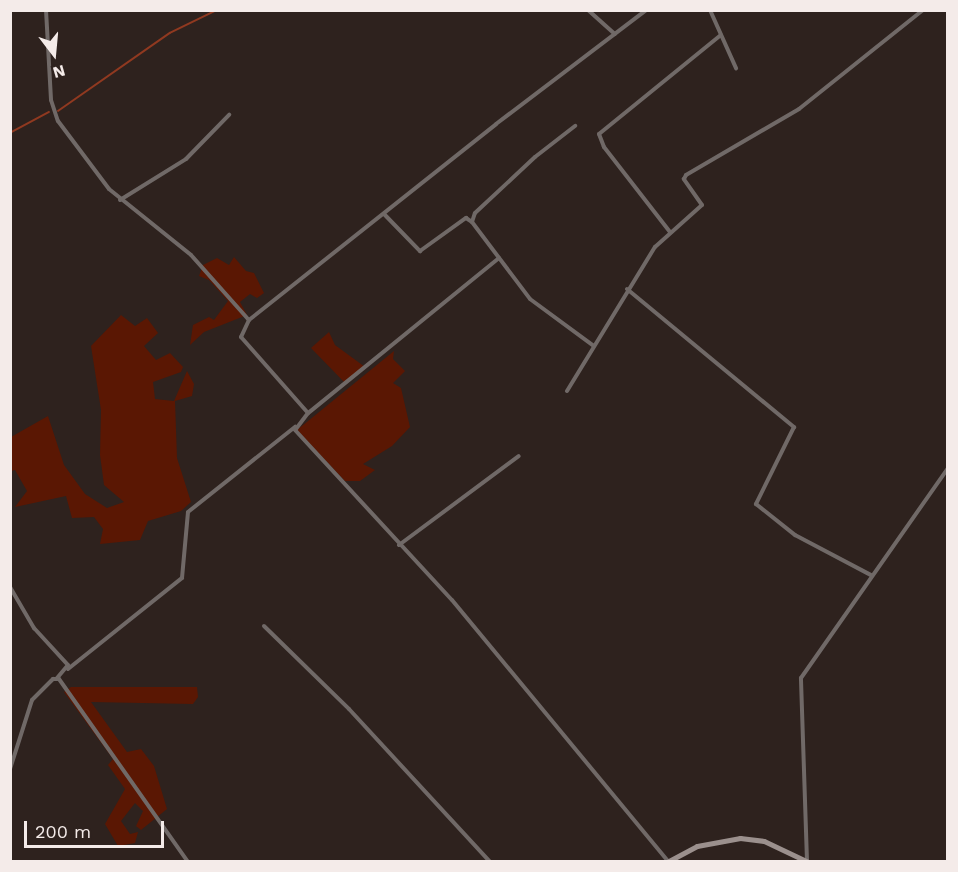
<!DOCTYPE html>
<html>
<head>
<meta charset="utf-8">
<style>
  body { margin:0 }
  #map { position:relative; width:958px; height:872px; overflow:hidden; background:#2e221e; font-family:"Work Sans",sans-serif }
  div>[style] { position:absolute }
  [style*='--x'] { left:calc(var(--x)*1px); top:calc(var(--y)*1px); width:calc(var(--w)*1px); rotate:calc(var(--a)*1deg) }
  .green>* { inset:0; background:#5a1703 }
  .stream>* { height:1.5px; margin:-0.75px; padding:0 0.75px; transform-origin:0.75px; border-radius:0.75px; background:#903920 }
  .street>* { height:4px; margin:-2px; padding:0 2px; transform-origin:2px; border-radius:2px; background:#706967 }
  .secondary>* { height:5px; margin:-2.5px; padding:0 2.5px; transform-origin:2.5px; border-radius:2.5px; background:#9b908d }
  span { translate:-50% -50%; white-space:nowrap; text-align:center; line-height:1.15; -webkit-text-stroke:4.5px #2e221e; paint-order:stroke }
  .frame { position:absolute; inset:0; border:12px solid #f4ebe9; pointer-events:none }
  .north { position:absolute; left:24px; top:24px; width:60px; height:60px; -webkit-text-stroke:4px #2e221e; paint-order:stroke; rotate:164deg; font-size:16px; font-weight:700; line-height:24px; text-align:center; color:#f4ebe9 }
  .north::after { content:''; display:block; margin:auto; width:21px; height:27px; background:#f4ebe9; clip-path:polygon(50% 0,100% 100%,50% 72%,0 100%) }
  .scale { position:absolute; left:24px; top:821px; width:140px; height:27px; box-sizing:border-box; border:3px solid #f4ebe9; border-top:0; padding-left:8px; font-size:18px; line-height:21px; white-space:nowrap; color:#f4ebe9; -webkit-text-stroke:4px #2e221e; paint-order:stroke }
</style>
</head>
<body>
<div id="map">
  <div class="green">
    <div style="clip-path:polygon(234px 257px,246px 271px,254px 273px,264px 293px,257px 298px,250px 294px,240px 302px,247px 315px,204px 332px,190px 345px,193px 325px,209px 317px,214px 320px,228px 301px,209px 280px,199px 276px,203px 265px,217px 258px,229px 265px)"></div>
    <div style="clip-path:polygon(121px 315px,135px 326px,147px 318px,158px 333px,144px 346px,156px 360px,170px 353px,183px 367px,181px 372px,153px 382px,155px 399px,174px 401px,187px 371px,194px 384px,192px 396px,175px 401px,177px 458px,191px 502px,181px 511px,148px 521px,140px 540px,100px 544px,103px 529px,94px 517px,72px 518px,66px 496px,15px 507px,27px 491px,15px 470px,11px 471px,11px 437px,48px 416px,64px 465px,85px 494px,107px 508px,124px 502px,104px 485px,100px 455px,101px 410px,91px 346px)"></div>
    <div style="clip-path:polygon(329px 332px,335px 345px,365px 367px,344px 382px,311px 348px)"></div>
    <div style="clip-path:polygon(394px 351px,393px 359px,405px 371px,393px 383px,401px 388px,410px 427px,392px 446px,363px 464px,375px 470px,360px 481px,345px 481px,297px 430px)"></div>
    <div style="clip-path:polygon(71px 687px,197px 687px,198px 697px,193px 704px,91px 702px,127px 752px,141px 749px,154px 766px,167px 809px,141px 830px,136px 826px,143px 811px,135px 803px,121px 821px,130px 834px,138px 832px,135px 843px,118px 846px,105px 824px,125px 789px,108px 765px,113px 759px,64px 692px)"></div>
  </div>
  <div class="stream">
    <div style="--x:58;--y:111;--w:136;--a:-34.9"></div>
    <div style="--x:170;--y:33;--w:52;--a:-26.1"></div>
    <div style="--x:10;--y:133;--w:44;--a:-28.3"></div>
  </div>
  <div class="street">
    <div style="--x:46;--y:10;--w:90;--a:86.8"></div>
    <div style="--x:51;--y:100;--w:22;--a:72"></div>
    <div style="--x:58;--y:121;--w:85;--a:53.1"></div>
    <div style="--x:109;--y:189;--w:105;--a:38.8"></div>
    <div style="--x:191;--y:255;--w:87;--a:48.3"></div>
    <div style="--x:249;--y:320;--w:315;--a:-38.4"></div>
    <div style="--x:496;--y:124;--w:188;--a:-37.2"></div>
    <div style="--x:588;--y:10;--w:36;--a:42"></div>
    <div style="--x:710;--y:10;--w:64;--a:65.9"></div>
    <div style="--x:10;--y:11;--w:1;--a:-45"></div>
    <div style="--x:120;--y:200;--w:78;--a:-31.8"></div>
    <div style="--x:186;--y:159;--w:62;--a:-45.7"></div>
    <div style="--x:384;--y:214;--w:52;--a:45.8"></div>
    <div style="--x:420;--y:251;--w:57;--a:-35.7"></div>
    <div style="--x:466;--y:218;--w:7;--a:34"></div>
    <div style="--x:472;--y:222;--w:96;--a:53"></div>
    <div style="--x:530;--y:299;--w:79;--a:36.3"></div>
    <div style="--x:472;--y:222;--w:9;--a:-72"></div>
    <div style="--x:475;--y:213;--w:82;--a:-43"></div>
    <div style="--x:535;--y:157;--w:51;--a:-37.8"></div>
    <div style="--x:670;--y:232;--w:108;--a:-127.8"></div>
    <div style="--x:604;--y:147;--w:14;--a:-111"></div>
    <div style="--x:599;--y:134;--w:157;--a:-39.1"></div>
    <div style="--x:499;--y:258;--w:246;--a:140.9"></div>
    <div style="--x:308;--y:413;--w:21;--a:127"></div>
    <div style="--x:295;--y:430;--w:231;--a:47.3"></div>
    <div style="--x:452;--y:600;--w:339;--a:50.4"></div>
    <div style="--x:627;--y:289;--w:217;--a:39.6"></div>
    <div style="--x:794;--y:427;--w:86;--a:116.3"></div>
    <div style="--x:756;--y:504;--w:50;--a:38.5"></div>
    <div style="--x:795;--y:535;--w:86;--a:27.8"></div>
    <div style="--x:249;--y:320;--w:19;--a:115"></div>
    <div style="--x:241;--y:337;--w:101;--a:48.6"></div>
    <div style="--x:567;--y:391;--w:169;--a:-58.6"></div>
    <div style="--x:655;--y:247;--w:63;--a:-41.8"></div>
    <div style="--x:702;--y:205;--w:32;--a:-125"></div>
    <div style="--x:684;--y:179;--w:4;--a:-63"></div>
    <div style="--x:686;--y:175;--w:131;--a:-30.3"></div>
    <div style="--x:799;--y:109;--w:159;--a:-38.6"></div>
    <div style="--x:399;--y:545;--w:149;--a:-36.6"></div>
    <div style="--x:10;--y:587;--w:48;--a:59.7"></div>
    <div style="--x:34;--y:628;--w:50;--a:47.4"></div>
    <div style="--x:68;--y:665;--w:17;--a:130"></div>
    <div style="--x:264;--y:626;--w:119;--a:44.3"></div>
    <div style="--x:349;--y:709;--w:208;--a:47.3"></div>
    <div style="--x:68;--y:669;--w:146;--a:-38.6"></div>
    <div style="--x:182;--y:578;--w:66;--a:-84.8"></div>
    <div style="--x:188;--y:512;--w:137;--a:-38.5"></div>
    <div style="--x:10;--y:769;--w:72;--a:-72.3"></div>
    <div style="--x:32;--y:700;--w:30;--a:-45"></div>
    <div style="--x:53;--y:679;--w:6;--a:0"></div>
    <div style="--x:59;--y:679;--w:224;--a:54.8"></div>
    <div style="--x:807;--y:861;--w:183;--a:-91.9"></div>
    <div style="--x:801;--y:678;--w:256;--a:-55"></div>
  </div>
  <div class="secondary">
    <div style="--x:667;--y:862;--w:34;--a:-28"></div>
    <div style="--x:697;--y:846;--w:44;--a:-10.5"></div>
    <div style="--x:740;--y:838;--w:24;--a:7"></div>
    <div style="--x:764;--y:841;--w:49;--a:25.5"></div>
  </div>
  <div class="frame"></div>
  <div class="north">N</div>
  <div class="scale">200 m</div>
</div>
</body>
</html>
